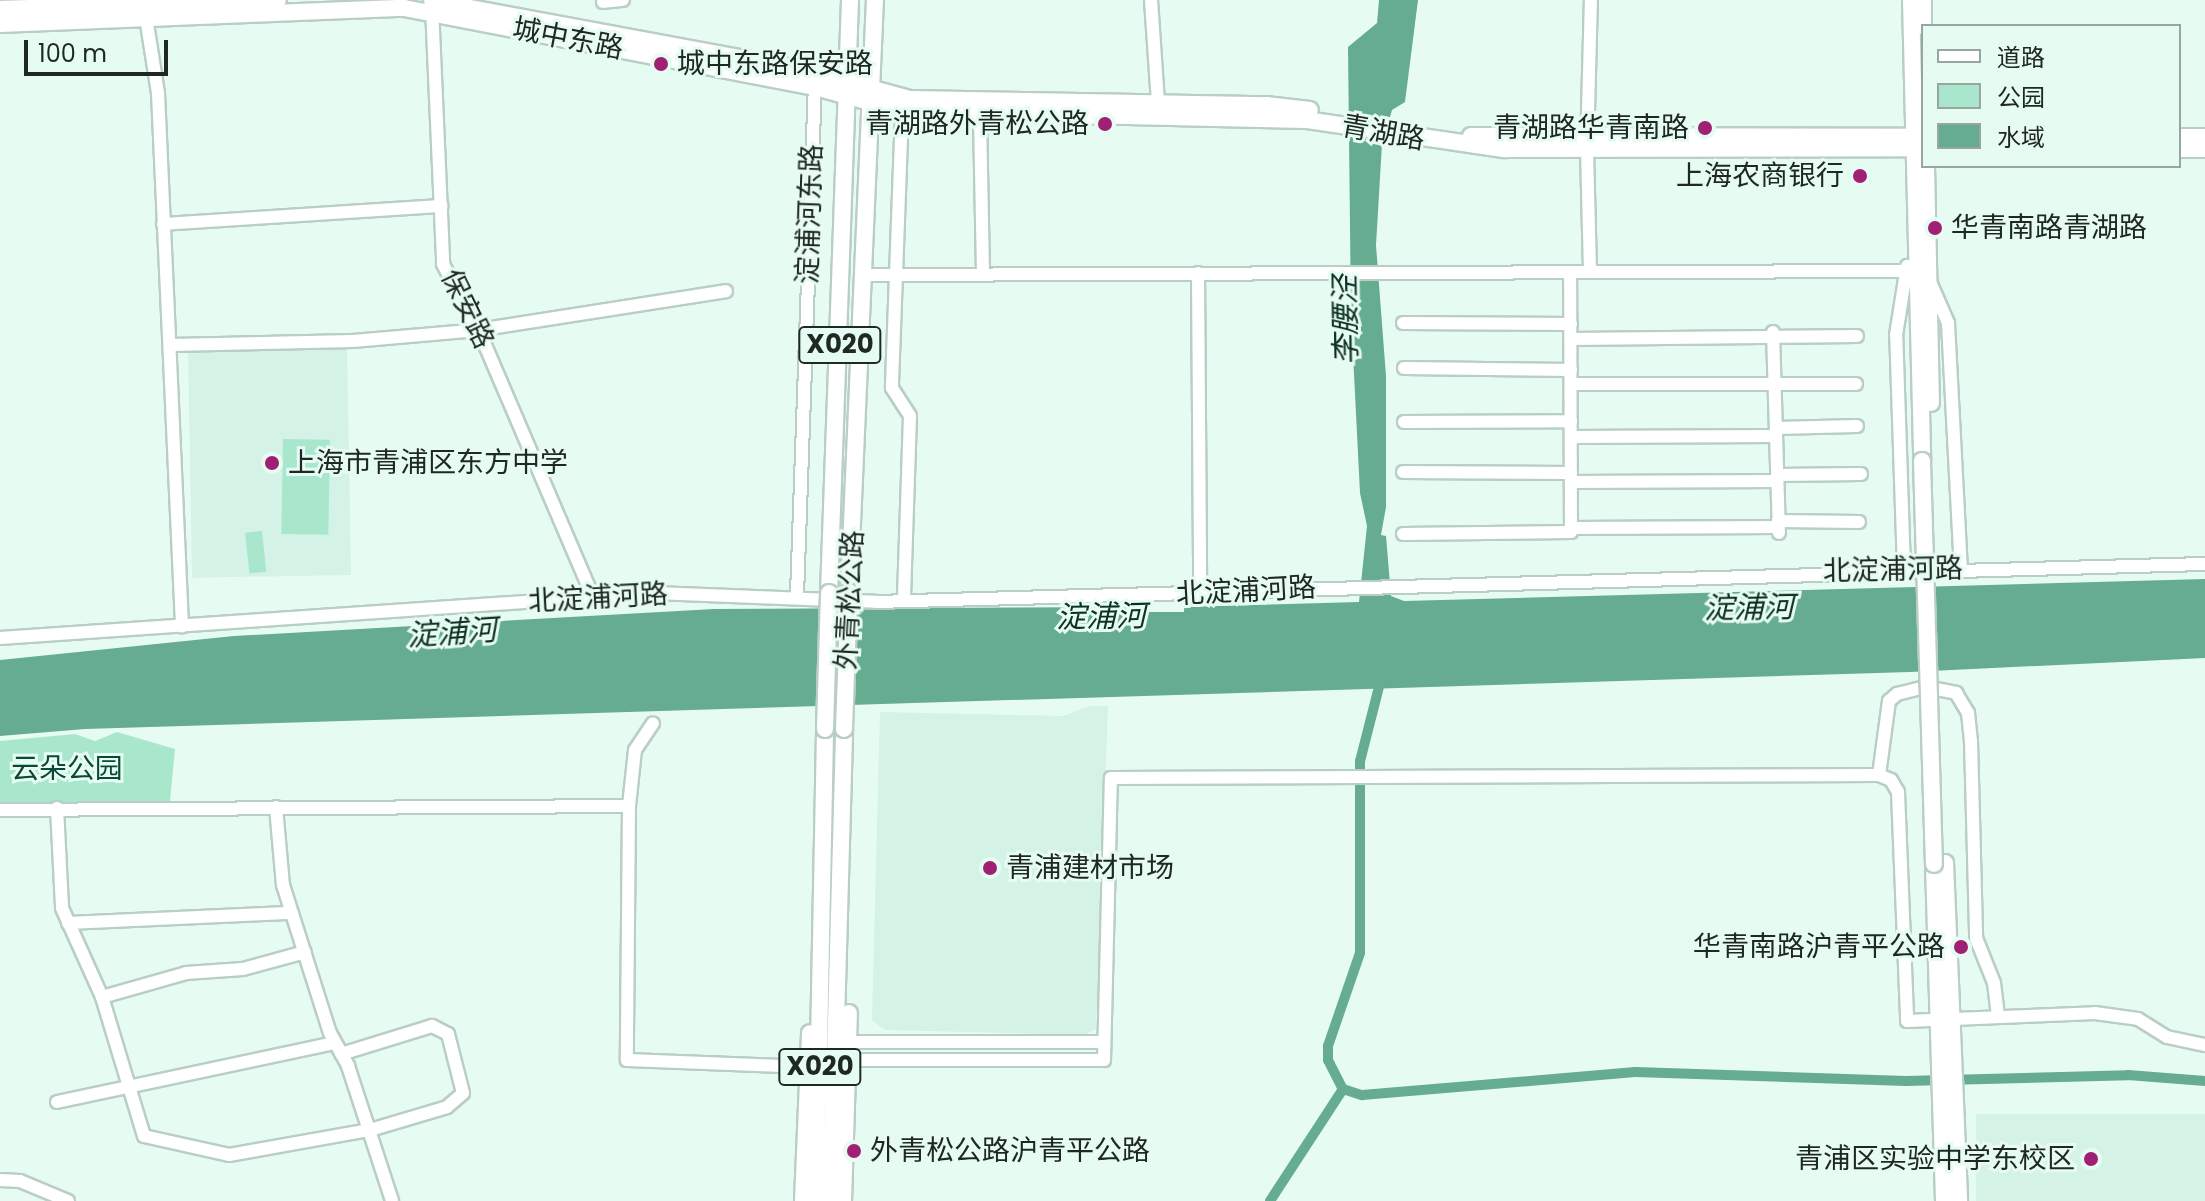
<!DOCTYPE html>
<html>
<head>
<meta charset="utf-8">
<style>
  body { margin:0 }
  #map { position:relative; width:2205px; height:1201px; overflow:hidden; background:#e6fcf2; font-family:Poppins,"Noto Sans SC",sans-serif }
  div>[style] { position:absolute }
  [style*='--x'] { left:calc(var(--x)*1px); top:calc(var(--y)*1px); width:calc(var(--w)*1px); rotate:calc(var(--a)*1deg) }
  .built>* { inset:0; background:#d4f2e5; transform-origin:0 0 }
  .green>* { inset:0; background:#a9e7cd; transform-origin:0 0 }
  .water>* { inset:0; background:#66ac90 }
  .canal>* { height:10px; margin:-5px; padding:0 5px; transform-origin:5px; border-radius:5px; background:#66ac90 }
  .roads { filter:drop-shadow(2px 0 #b9cec4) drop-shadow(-2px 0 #b9cec4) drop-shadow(0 2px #b9cec4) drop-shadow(0 -2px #b9cec4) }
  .minor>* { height:12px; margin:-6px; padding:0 6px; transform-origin:6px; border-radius:6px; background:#fff }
  .major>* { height:16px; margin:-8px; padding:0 8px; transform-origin:8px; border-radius:8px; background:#fff }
  .bridges { filter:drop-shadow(2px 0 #b9cec4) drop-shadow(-2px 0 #b9cec4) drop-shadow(0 2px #b9cec4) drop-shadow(0 -2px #b9cec4) }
  .major-bridge>* { height:16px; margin:-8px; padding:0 8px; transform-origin:8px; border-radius:8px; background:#fff }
  .dots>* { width:22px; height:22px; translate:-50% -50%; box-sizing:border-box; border:4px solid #e6fcf2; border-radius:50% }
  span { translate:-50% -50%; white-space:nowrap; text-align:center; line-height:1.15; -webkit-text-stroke:6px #e6fcf2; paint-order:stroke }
  .shield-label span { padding:2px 6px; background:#e6fcf2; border:2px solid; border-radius:6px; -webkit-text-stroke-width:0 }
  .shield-label { font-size:26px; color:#202824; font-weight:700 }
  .street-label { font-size:28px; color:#202824 }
  .poi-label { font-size:28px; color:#202824 }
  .left { translate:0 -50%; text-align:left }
  .right { translate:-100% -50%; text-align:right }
  .park-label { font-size:28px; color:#0a4734 }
  .water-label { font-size:30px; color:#0f3024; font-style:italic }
  .legend { position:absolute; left:1921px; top:24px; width:260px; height:144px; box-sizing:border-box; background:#e6fcf2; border:2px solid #97a7a0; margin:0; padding:10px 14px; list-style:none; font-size:24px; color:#202824 }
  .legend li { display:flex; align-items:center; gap:16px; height:40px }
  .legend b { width:40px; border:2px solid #97a7a0 }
  .scale { position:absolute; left:24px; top:40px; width:144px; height:36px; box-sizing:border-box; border:4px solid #202824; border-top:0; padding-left:10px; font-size:24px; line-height:28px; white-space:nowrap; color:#202824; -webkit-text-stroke:6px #e6fcf2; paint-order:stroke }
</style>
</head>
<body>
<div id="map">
  <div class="built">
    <div style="left:347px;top:346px;width:229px;height:159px;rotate:89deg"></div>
    <div style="clip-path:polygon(1090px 706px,1108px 706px,1096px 1029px,1084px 1035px,886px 1030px,872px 1021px,880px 712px,1063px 716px)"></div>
    <div style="left:2205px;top:1114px;width:87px;height:229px;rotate:90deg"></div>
  </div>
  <div class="green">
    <div style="left:283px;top:439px;width:47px;height:95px;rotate:1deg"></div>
    <div style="left:262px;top:531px;width:41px;height:17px;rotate:84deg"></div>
    <div style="clip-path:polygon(117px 732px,175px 749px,170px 801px,0 803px,0 741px,75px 734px,95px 741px)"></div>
  </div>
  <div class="water">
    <div style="clip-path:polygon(1379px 0,1418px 0,1405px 102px,1392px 110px,1382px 144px,1376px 245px,1386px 376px,1386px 507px,1381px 535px,1386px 536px,1391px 596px,1404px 601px,2205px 579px,2205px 658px,1910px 672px,85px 729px,0 736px,0 660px,234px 636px,714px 609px,1142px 607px,1144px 612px,1184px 612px,1184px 607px,1359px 602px,1367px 526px,1360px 493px,1351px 315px,1348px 47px,1377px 23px)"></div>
  </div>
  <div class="canal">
    <div style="--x:1382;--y:675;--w:89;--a:104.3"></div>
    <div style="--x:1360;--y:761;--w:192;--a:90"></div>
    <div style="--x:1360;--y:953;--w:98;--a:109"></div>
    <div style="--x:1328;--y:1046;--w:14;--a:90"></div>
    <div style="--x:1328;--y:1060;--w:33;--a:63"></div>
    <div style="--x:1343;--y:1089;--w:20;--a:18"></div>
    <div style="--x:1362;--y:1095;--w:274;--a:-4.8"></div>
    <div style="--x:1635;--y:1072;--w:271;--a:1.9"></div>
    <div style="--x:1906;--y:1081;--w:222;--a:-1.5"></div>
    <div style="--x:2128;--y:1075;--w:77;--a:4.5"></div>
    <div style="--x:1270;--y:1201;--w:134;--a:-56.9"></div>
  </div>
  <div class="roads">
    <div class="minor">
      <div style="--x:1151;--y:0;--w:103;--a:86.1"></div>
      <div style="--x:603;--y:2;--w:20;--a:-6"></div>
      <div style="--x:432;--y:7;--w:257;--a:87.5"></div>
      <div style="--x:443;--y:264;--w:91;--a:62.6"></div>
      <div style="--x:485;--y:345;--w:274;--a:66.8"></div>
      <div style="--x:145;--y:11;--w:83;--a:81"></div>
      <div style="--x:158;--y:93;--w:534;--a:87.42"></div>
      <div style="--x:902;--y:111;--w:277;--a:92.1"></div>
      <div style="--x:892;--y:388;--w:33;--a:57"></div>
      <div style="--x:910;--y:416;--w:183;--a:91.9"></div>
      <div style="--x:980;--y:117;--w:157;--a:88.9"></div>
      <div style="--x:163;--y:224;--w:279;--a:-3.7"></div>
      <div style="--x:1590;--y:272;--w:122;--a:-91.4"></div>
      <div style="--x:1587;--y:150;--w:150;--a:-88.5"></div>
      <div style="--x:1198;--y:273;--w:320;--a:89.6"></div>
      <div style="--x:865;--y:275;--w:1040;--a:-0.22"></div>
      <div style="--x:1931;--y:284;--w:43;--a:66.4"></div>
      <div style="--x:1948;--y:323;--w:246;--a:87"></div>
      <div style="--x:1403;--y:323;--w:168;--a:0.3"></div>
      <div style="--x:1773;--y:332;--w:201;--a:88.3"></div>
      <div style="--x:1571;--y:339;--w:286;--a:-0.6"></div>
      <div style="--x:172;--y:345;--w:181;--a:-1.3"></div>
      <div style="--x:353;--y:341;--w:125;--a:-5"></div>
      <div style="--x:478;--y:330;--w:251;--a:-8.9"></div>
      <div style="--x:1404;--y:368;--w:167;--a:0.7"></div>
      <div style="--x:1571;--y:384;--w:285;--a:0"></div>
      <div style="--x:1404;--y:422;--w:167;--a:-0.3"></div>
      <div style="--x:1776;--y:428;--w:81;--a:-1.4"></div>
      <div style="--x:1571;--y:437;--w:205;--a:-0.3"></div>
      <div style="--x:1403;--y:472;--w:168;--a:0.3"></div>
      <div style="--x:1777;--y:475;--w:84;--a:-0.7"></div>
      <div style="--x:1571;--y:482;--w:206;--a:-0.3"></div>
      <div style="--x:1778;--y:521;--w:81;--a:0.7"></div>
      <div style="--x:1571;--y:528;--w:207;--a:-0.3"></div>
      <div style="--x:1403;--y:534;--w:168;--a:-0.7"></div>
      <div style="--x:1571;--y:532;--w:259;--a:-90.2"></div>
      <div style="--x:1904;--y:570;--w:235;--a:-91.9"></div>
      <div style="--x:1896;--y:335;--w:70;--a:-80.9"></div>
      <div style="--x:797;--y:595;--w:514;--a:-87.99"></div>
      <div style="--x:0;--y:638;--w:657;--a:-3.93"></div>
      <div style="--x:655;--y:593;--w:221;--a:2.3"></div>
      <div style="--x:876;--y:602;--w:1330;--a:-1.64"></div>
      <div style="--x:1879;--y:775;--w:75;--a:-82.3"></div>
      <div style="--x:1889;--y:701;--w:11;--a:-41"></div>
      <div style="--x:1897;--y:694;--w:30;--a:-14"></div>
      <div style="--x:1926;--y:687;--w:31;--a:11"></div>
      <div style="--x:1956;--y:693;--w:23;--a:59"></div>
      <div style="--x:1968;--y:713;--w:28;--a:84"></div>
      <div style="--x:1971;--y:741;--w:197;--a:88.5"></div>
      <div style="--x:1976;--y:938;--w:48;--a:68.2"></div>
      <div style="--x:1994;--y:983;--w:33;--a:83"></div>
      <div style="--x:629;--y:806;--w:56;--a:-83.9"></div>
      <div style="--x:635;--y:750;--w:32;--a:-56"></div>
      <div style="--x:276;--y:807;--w:78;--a:84.9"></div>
      <div style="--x:283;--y:885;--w:155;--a:72.4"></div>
      <div style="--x:330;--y:1033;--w:38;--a:61"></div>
      <div style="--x:348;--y:1066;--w:142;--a:71.9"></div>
      <div style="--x:57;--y:808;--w:100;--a:87.1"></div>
      <div style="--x:62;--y:908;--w:98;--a:65.8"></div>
      <div style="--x:102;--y:997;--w:145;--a:73.2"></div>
      <div style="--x:144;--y:1136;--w:87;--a:12.6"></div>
      <div style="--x:229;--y:1155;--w:143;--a:-10.1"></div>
      <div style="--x:370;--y:1130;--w:80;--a:-16.6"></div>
      <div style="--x:447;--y:1107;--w:21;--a:-41"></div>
      <div style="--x:463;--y:1093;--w:61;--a:-104.3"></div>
      <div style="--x:448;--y:1034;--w:18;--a:-153"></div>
      <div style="--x:432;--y:1026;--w:95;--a:162.9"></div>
      <div style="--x:0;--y:810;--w:629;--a:-0.36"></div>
      <div style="--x:629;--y:806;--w:254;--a:90.5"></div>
      <div style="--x:627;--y:1060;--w:182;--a:2.2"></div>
      <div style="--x:68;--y:923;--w:224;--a:-2.6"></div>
      <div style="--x:102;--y:997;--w:87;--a:-15.9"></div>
      <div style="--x:186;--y:973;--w:57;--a:-4"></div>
      <div style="--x:243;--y:969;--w:64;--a:-15.3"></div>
      <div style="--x:849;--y:1042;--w:255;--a:0"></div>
      <div style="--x:848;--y:1060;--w:256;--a:0"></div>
      <div style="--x:1104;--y:1060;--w:282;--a:-88.6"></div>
      <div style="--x:1111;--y:778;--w:768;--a:-0.22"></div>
      <div style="--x:1879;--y:775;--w:13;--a:23"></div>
      <div style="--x:1891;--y:780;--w:14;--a:60"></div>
      <div style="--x:1898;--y:792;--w:229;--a:87.7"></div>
      <div style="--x:1907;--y:1021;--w:188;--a:-2.4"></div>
      <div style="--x:2095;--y:1013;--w:43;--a:7.9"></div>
      <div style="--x:2138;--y:1019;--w:34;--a:32"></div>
      <div style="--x:2167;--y:1037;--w:39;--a:12"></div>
      <div style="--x:57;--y:1102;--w:283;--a:-12"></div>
      <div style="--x:0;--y:1180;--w:20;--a:3"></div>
      <div style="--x:20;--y:1181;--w:52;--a:22.6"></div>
    </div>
    <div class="major">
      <div style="--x:1911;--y:0;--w:461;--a:88.6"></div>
      <div style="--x:1923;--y:0;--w:26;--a:90"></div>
      <div style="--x:432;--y:1;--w:378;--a:10.5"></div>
      <div style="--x:804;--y:70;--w:110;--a:15.3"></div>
      <div style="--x:910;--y:99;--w:356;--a:1"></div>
      <div style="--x:1266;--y:105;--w:44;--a:6.5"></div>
      <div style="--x:0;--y:9;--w:278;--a:-1.9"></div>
      <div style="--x:0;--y:24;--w:404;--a:-2.3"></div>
      <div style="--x:404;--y:8;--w:419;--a:10.9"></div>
      <div style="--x:815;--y:87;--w:90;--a:15.4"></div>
      <div style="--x:902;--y:111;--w:405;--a:1.3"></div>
      <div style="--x:1307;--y:120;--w:199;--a:8.4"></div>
      <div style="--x:1504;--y:149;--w:419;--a:-0.1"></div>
      <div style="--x:1471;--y:136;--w:452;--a:0.1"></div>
      <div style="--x:2179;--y:137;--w:26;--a:0"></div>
      <div style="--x:2179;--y:149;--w:26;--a:0"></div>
      <div style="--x:1926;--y:166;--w:237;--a:88.8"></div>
      <div style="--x:849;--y:592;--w:593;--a:-87.49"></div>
      <div style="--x:829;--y:593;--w:593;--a:-87.97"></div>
      <div style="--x:1945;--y:863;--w:338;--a:87.6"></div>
      <div style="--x:1934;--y:864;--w:337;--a:88.3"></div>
      <div style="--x:803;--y:1201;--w:168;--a:-87.6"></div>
      <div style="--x:816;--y:1201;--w:472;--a:-88.9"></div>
      <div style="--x:831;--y:1201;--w:472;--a:-88.4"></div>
      <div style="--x:843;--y:1201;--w:188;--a:-88.2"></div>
    </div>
  </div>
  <div class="bridges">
    <div class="major-bridge">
      <div style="--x:1922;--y:461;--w:403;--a:88.3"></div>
      <div style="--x:825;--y:729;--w:136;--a:-88.3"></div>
      <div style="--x:844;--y:729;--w:137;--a:-87.9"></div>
    </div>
  </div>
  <div class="dots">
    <div style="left:661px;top:64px;background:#a02073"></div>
    <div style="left:1105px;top:124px;background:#a02073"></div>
    <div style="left:1705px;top:128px;background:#a02073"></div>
    <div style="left:1860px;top:176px;background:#a02073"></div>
    <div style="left:1935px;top:228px;background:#a02073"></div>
    <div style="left:272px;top:463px;background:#a02073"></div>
    <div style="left:990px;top:868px;background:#a02073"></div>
    <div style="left:1961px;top:947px;background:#a02073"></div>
    <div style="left:854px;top:1151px;background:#a02073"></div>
    <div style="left:2091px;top:1159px;background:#a02073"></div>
  </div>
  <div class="shield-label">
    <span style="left:840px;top:345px">X020</span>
    <span style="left:820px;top:1067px">X020</span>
  </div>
  <div class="street-label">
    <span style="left:568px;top:39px;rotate:11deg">城中东路</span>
    <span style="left:1383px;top:133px;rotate:10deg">青湖路</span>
    <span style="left:810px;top:214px;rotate:-88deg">淀浦河东路</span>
    <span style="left:467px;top:309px;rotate:64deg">保安路</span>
    <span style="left:1893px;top:570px;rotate:-1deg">北淀浦河路</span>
    <span style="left:1246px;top:591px;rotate:-3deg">北淀浦河路</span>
    <span style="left:598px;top:598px;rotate:-3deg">北淀浦河路</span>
    <span style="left:850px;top:600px;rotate:-87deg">外青松公路</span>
  </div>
  <div class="poi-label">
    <span class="left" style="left:677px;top:64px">城中东路保安路</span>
    <span class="right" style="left:1089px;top:124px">青湖路外青松公路</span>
    <span class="right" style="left:1689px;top:128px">青湖路华青南路</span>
    <span class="right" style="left:1844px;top:176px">上海农商银行</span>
    <span class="left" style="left:1951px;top:228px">华青南路青湖路</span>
    <span class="left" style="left:288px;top:463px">上海市青浦区东方中学</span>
    <span class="left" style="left:1006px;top:868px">青浦建材市场</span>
    <span class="right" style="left:1945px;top:947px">华青南路沪青平公路</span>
    <span class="left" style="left:870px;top:1151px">外青松公路沪青平公路</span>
    <span class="right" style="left:2075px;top:1159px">青浦区实验中学东校区</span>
  </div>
  <div class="park-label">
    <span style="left:67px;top:769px">云朵公园</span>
  </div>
  <div class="water-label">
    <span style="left:1346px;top:320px;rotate:-91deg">李腰泾</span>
    <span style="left:1749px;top:608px;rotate:-1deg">淀浦河</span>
    <span style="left:1101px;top:617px;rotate:-1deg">淀浦河</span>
    <span style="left:452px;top:633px;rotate:-4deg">淀浦河</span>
  </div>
  <ul class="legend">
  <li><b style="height:10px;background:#fff"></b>道路</li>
  <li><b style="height:22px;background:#a9e7cd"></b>公园</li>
  <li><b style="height:22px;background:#66ac90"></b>水域</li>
  </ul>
  <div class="scale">100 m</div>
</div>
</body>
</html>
